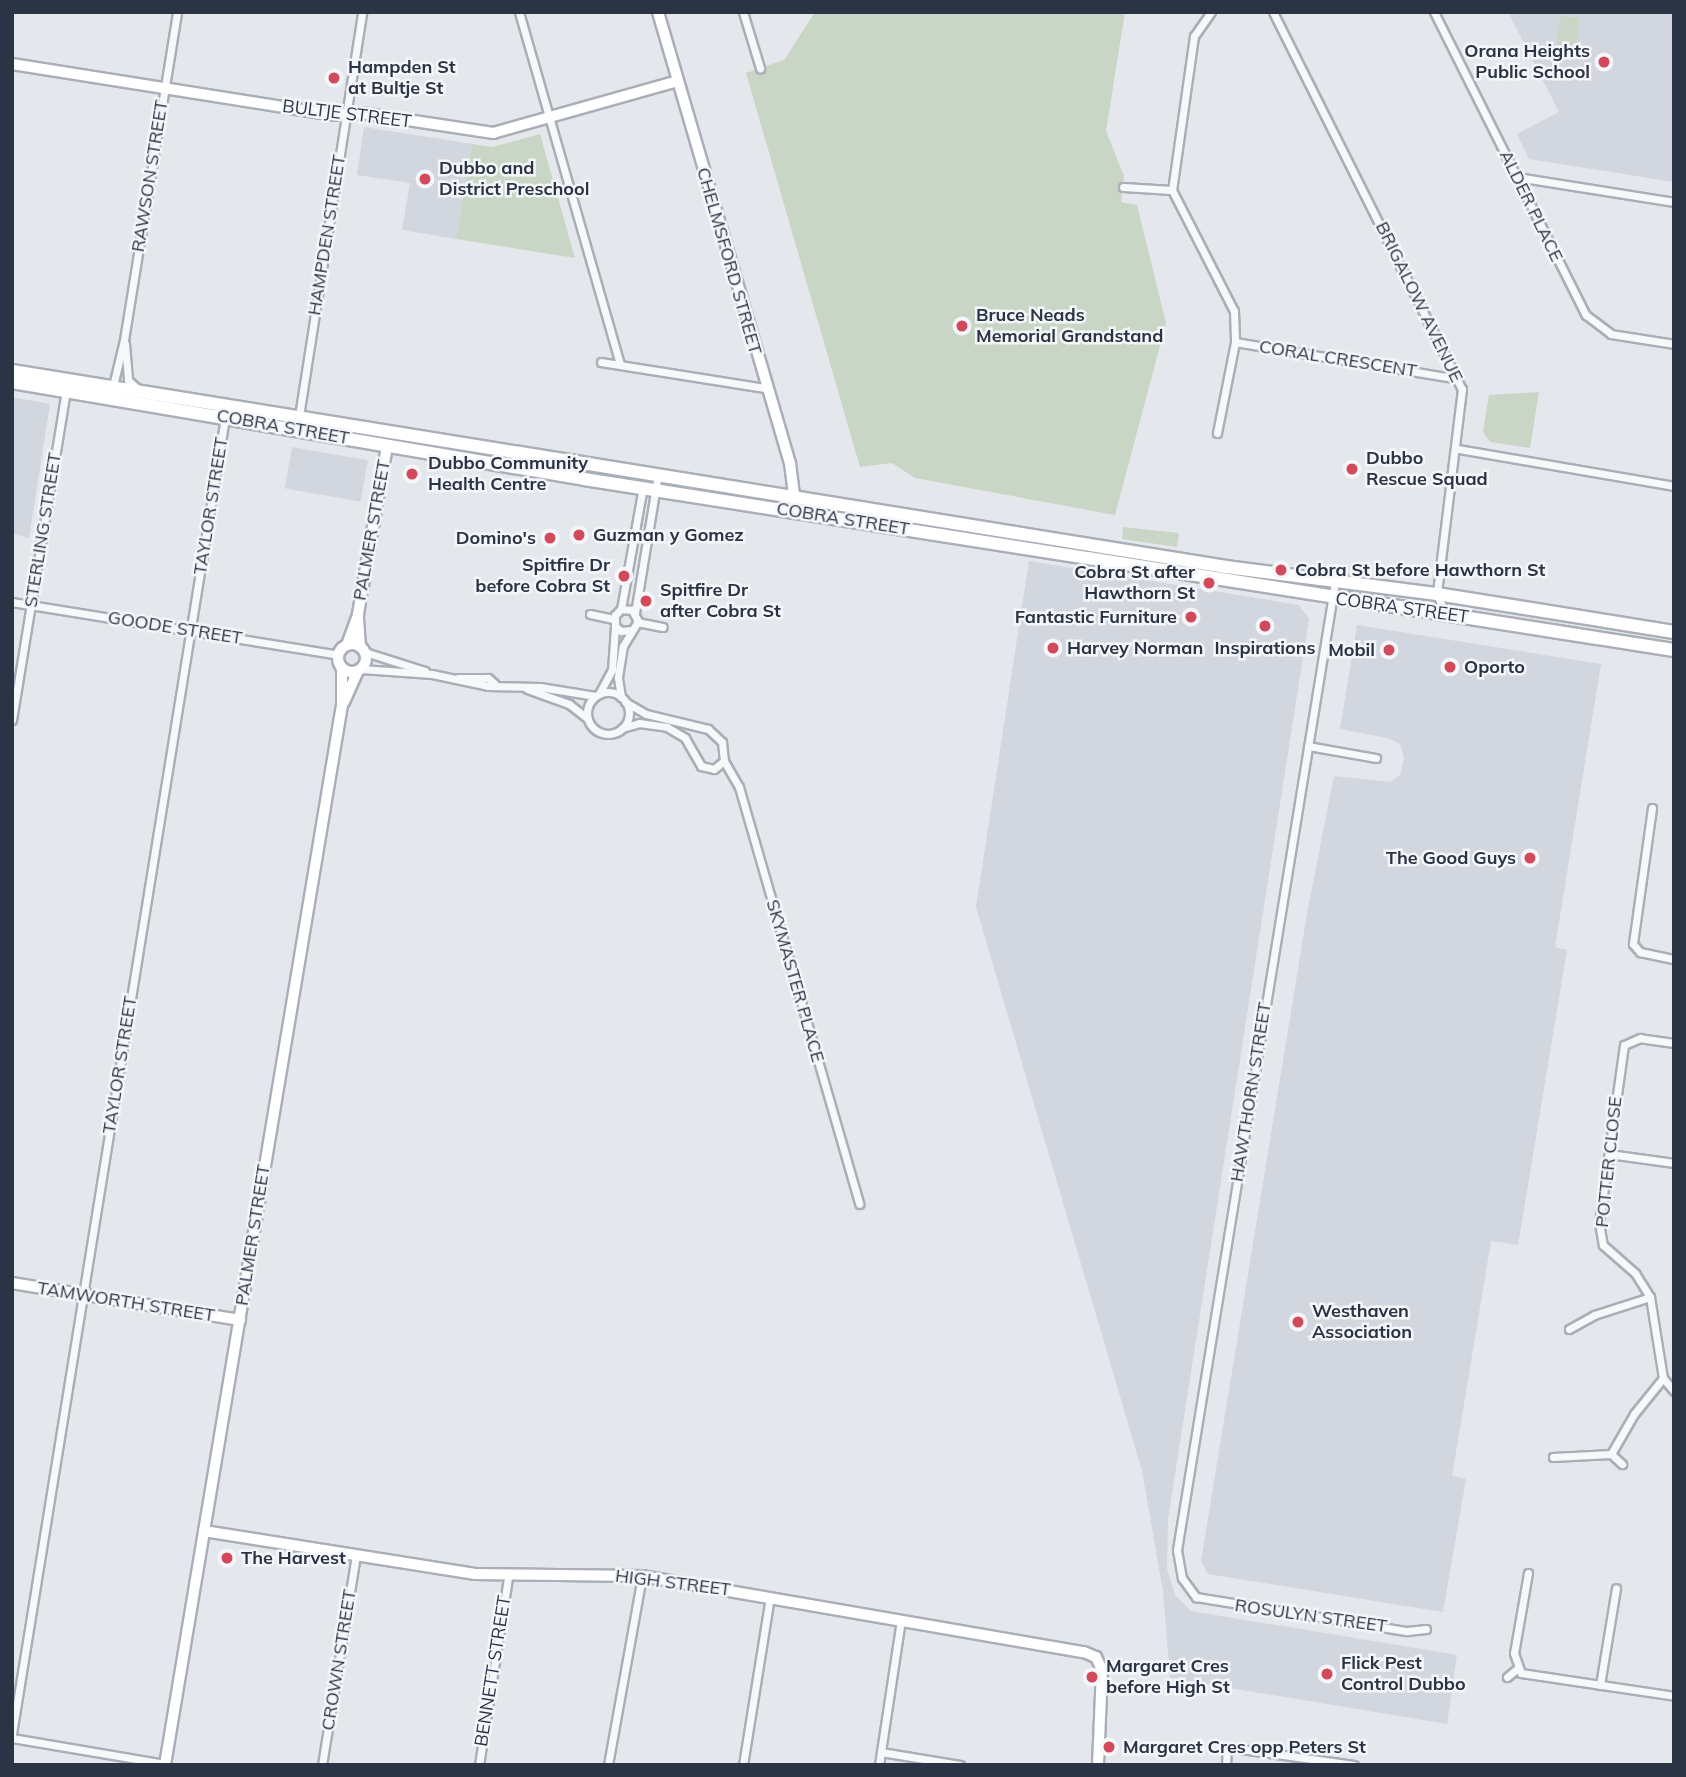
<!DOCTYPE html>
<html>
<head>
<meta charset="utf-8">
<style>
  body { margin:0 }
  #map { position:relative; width:1686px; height:1777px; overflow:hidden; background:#e4e7ec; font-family:Mulish,sans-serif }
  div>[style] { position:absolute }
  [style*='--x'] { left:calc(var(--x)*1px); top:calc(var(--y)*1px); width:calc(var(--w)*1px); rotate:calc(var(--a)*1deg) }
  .built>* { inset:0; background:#d2d6de; transform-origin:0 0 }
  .green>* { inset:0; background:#c9d6c5; transform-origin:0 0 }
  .roads { filter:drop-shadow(2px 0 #a9aeb7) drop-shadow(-2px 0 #a9aeb7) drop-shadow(0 2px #a9aeb7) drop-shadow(0 -2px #a9aeb7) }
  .street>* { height:7px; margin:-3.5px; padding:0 3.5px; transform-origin:3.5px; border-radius:3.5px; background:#f7f8fa }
  .street>.ring { margin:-3.5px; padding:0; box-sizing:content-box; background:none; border:7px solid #f7f8fa; border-radius:50% }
  .secondary>* { height:10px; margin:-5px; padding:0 5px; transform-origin:5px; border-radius:5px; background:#fff }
  .secondary>.ring { margin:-5px; padding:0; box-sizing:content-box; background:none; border:10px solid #fff; border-radius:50% }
  .highway>* { height:12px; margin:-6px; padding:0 6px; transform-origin:6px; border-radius:6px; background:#fff }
  .dots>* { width:19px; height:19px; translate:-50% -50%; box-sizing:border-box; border:4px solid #f4f6f9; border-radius:50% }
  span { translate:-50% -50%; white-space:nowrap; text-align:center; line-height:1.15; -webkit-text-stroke:5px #f4f6f9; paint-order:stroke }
  .poi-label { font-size:18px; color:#2b3445; font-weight:700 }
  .right { translate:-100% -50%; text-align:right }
  .left { translate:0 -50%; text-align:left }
  .street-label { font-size:18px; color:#2b3445 }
  .frame { position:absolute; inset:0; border:14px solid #2b3445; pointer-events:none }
</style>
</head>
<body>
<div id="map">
  <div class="built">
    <div style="clip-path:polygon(1508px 12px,1674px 12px,1674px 182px,1529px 159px,1517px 134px,1559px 112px)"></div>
    <div style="clip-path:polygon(364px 127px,472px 144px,456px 239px,402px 230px,410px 183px,357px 175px)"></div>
    <div style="clip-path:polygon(12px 397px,50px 404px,29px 538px,12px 533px)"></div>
    <div style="left:292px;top:447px;width:77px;height:42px;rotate:10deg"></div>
    <div style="clip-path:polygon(1029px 561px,1299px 605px,1309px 619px,1168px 1519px,1167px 1569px,1175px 1595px,1191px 1611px,1457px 1655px,1447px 1724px,1170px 1678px,1163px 1591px,1142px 1471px,976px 907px)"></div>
    <div style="clip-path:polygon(1357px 625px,1601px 664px,1555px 947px,1567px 950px,1518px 1245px,1491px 1241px,1452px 1476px,1466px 1479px,1443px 1612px,1208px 1574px,1201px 1561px,1308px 908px,1334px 776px,1390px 782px,1400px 775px,1404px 758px,1400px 744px,1387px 738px,1340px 729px)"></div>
  </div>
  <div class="green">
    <div style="clip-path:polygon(815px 12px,1125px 12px,1106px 131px,1124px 176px,1121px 202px,1137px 205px,1166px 323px,1115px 515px,915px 478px,892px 463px,860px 467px,746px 73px,784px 60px)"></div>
    <div style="left:1560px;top:16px;width:19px;height:34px;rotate:6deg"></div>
    <div style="clip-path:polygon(540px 134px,575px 258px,456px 239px,472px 144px,492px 147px)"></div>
    <div style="clip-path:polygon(1539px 392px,1530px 448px,1490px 442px,1483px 432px,1489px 395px)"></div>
    <div style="clip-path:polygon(1123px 527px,1179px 533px,1177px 547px,1122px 539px)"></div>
  </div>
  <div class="roads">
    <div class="street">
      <div style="--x:519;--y:12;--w:367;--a:74"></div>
      <div style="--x:743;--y:12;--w:59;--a:73.1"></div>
      <div style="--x:1211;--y:12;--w:29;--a:125"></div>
      <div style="--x:1194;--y:36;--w:156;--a:98.1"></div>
      <div style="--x:1172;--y:190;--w:136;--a:62.9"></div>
      <div style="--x:1234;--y:311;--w:31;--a:88"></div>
      <div style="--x:1235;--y:342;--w:226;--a:9.4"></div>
      <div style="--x:1273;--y:12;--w:422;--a:63.4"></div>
      <div style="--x:1462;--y:389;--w:207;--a:97"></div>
      <div style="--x:1437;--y:594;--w:21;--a:67"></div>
      <div style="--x:1434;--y:12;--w:339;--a:63.4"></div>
      <div style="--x:1586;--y:315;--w:31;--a:37"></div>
      <div style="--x:1611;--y:334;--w:64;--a:9"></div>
      <div style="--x:1517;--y:177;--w:159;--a:9"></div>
      <div style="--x:1123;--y:187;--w:49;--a:3.5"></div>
      <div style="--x:125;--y:344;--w:36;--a:85"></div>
      <div style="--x:128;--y:380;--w:15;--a:42"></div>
      <div style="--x:601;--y:362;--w:167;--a:9"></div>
      <div style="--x:112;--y:390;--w:51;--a:-76.5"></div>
      <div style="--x:124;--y:340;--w:332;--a:-80.8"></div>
      <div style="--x:299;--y:416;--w:409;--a:-81.1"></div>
      <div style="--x:1217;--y:433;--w:93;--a:-78.8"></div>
      <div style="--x:1458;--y:449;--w:219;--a:9.7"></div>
      <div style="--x:1335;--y:582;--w:981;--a:99.27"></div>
      <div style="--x:1177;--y:1550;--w:28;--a:80"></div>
      <div style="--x:1182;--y:1578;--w:24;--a:54"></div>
      <div style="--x:1196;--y:1597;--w:214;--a:9.2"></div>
      <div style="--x:1407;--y:1631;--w:19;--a:-6"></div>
      <div style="--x:12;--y:602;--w:330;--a:9.2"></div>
      <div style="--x:621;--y:609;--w:124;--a:-79.8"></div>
      <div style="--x:635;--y:613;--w:141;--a:-80.6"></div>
      <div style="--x:590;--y:614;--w:24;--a:12"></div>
      <div style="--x:637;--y:622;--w:26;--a:11"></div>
      <div style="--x:365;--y:652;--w:63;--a:17.6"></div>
      <div style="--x:361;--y:669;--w:71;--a:4"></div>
      <div style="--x:432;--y:674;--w:57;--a:12.1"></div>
      <div style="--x:488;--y:686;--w:52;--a:1.1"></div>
      <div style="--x:540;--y:687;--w:56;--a:9.3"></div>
      <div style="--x:458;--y:678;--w:30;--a:0"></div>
      <div style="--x:488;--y:678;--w:8;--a:40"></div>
      <div style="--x:527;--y:689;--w:45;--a:19.7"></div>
      <div style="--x:569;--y:704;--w:24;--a:38"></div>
      <div class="ring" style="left:587px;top:692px;width:35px;height:35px"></div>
      <div style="--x:599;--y:694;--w:27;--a:-62"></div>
      <div style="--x:612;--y:670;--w:43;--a:-86"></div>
      <div style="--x:621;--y:697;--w:20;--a:-99"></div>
      <div style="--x:618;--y:677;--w:31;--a:-81"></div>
      <div style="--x:623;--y:646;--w:29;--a:-59"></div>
      <div style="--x:638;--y:621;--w:13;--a:-119"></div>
      <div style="--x:632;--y:610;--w:11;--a:-175"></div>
      <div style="--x:621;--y:609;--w:8;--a:135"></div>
      <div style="--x:615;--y:615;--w:11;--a:90"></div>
      <div style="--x:615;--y:626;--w:8;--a:40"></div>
      <div style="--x:621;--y:631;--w:11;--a:-5"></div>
      <div style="--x:12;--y:720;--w:335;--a:-80.7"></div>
      <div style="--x:622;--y:728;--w:18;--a:-16"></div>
      <div style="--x:639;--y:723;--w:28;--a:8"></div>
      <div style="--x:667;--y:727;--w:21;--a:31"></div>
      <div style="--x:685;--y:738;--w:32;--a:60"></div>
      <div style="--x:701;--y:766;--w:13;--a:13"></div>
      <div style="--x:714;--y:769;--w:13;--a:-39"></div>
      <div style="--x:724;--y:761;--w:19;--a:-96"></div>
      <div style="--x:722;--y:742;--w:19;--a:-137"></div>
      <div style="--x:708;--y:729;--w:64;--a:-166.4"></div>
      <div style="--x:646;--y:714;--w:24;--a:-150"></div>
      <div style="--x:1308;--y:746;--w:69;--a:10"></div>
      <div style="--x:724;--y:761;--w:30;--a:60"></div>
      <div style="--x:739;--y:787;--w:434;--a:73.9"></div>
      <div style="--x:1652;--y:808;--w:137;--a:98"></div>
      <div style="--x:1633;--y:944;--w:11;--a:49"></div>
      <div style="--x:1640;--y:952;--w:35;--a:12"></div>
      <div style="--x:1674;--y:1043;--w:34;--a:-172"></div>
      <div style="--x:1640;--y:1038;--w:17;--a:156"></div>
      <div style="--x:1624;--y:1045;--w:180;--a:98"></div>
      <div style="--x:1599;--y:1223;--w:22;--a:80"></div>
      <div style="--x:1603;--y:1245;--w:43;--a:41.2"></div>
      <div style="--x:1635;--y:1273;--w:28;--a:58"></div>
      <div style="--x:1650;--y:1297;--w:82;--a:80.9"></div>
      <div style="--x:1663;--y:1378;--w:17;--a:50"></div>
      <div style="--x:1609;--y:1154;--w:66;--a:7.9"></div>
      <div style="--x:1569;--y:1329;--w:29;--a:-29"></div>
      <div style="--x:1594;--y:1315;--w:59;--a:-17.8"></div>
      <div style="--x:1611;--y:1454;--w:15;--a:42"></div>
      <div style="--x:1553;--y:1457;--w:58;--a:-3"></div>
      <div style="--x:1611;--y:1454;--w:46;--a:-60.1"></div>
      <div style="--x:1634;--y:1414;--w:46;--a:-51.1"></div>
      <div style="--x:1528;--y:1573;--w:81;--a:99.9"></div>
      <div style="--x:1514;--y:1653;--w:21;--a:71"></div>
      <div style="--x:1521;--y:1673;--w:155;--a:8.5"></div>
      <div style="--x:1507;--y:1677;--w:13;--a:-39"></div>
      <div style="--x:1600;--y:1685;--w:98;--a:-80.6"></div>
      <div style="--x:12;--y:1734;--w:1334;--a:-80.81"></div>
      <div style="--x:225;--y:417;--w:14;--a:-129"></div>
      <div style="--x:12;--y:1738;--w:155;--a:9.6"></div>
      <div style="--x:881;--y:1752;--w:80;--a:9.3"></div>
      <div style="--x:322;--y:1765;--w:213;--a:-80.8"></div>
      <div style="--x:479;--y:1765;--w:190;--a:-81.2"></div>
      <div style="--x:608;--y:1765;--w:192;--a:-79.8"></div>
      <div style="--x:743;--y:1765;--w:170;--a:-80.9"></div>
      <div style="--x:879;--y:1765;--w:147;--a:-81.4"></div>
      <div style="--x:1226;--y:1765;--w:18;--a:-87"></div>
      <div style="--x:1227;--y:1747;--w:128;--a:8.1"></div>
    </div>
    <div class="secondary">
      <div style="--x:658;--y:12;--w:470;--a:73.7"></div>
      <div style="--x:790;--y:463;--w:40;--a:82.9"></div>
      <div style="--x:12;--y:64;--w:325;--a:9"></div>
      <div style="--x:333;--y:115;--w:28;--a:-4"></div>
      <div style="--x:361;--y:113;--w:134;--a:8.6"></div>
      <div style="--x:493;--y:133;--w:192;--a:-15.7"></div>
      <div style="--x:358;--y:618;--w:29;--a:86"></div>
      <div class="ring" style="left:338px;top:644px;width:18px;height:18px"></div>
      <div style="--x:347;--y:645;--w:33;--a:-70"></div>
      <div style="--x:358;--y:614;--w:170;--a:-80.2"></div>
      <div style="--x:344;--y:702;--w:34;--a:-66"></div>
      <div style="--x:12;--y:1283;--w:231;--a:9.2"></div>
      <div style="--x:204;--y:1531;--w:273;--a:9"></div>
      <div style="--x:474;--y:1574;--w:168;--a:0.7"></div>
      <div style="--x:642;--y:1576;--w:448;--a:9.8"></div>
      <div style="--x:1084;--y:1652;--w:13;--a:23"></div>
      <div style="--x:1096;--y:1657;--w:14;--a:65"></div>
      <div style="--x:1102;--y:1670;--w:95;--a:92.4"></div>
      <div style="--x:165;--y:1765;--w:1075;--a:-80.52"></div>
      <div style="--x:342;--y:705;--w:37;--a:-90"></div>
    </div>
    <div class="highway">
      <div style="--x:12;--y:371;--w:1230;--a:9.17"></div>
      <div style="--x:1226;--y:567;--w:213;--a:7.3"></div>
      <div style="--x:1437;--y:594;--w:240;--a:9.1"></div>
      <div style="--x:12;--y:382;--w:580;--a:9.62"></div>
      <div style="--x:584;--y:479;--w:1103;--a:8.92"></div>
    </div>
  </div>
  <div class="dots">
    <div style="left:1604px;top:62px;background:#d1495b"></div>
    <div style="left:334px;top:78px;background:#d1495b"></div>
    <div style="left:425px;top:179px;background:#d1495b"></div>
    <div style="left:962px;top:326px;background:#d1495b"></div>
    <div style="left:1352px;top:469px;background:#d1495b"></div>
    <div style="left:412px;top:474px;background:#d1495b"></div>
    <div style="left:579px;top:535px;background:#d1495b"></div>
    <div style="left:550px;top:538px;background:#d1495b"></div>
    <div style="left:1281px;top:570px;background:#d1495b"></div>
    <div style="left:624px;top:576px;background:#d1495b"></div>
    <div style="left:1209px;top:583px;background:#d1495b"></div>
    <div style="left:646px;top:601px;background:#d1495b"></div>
    <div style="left:1191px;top:617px;background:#d1495b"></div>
    <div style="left:1265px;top:626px;background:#d1495b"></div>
    <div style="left:1053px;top:648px;background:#d1495b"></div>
    <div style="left:1389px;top:650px;background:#d1495b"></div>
    <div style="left:1450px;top:667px;background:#d1495b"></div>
    <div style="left:1530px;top:858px;background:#d1495b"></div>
    <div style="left:1298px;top:1322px;background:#d1495b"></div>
    <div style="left:227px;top:1558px;background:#d1495b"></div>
    <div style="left:1327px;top:1674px;background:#d1495b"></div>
    <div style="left:1092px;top:1677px;background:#d1495b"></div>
    <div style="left:1109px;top:1747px;background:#d1495b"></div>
  </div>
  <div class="poi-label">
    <span class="right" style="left:1590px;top:62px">Orana Heights<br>Public School</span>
    <span class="left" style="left:348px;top:78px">Hampden St<br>at Bultje St</span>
    <span class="left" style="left:439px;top:179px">Dubbo and<br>District Preschool</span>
    <span class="left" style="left:976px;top:326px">Bruce Neads<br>Memorial Grandstand</span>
    <span class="left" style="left:1366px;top:469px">Dubbo<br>Rescue Squad</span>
    <span class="left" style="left:428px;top:474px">Dubbo Community<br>Health Centre</span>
    <span class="left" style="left:593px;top:535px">Guzman y Gomez</span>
    <span class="right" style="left:536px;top:538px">Domino's</span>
    <span class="right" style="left:610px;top:576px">Spitfire Dr<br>before Cobra St</span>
    <span class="left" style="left:1295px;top:570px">Cobra St before Hawthorn St</span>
    <span class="right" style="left:1195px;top:583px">Cobra St after<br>Hawthorn St</span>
    <span class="left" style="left:660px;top:601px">Spitfire Dr<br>after Cobra St</span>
    <span class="right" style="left:1177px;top:617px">Fantastic Furniture</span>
    <span class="left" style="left:1067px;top:648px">Harvey Norman</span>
    <span style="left:1265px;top:648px">Inspirations</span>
    <span class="right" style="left:1375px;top:650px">Mobil</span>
    <span class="left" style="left:1464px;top:667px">Oporto</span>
    <span class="right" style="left:1516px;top:858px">The Good Guys</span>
    <span class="left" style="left:1312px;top:1322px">Westhaven<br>Association</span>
    <span class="left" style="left:241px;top:1558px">The Harvest</span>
    <span class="left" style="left:1341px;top:1674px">Flick Pest<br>Control Dubbo</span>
    <span class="left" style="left:1106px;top:1677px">Margaret Cres<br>before High St</span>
    <span class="left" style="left:1123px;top:1747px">Margaret Cres opp Peters St</span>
  </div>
  <div class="street-label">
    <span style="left:347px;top:114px;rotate:7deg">BULTJE STREET</span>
    <span style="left:150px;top:176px;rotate:-81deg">RAWSON STREET</span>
    <span style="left:1531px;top:206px;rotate:64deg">ALDER PLACE</span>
    <span style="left:327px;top:235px;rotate:-81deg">HAMPDEN STREET</span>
    <span style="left:729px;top:261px;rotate:74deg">CHELMSFORD STREET</span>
    <span style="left:1419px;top:302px;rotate:64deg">BRIGALOW AVENUE</span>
    <span style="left:1338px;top:359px;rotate:9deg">CORAL CRESCENT</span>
    <span style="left:283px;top:427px;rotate:10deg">COBRA STREET</span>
    <span style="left:211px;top:506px;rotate:-81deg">TAYLOR STREET</span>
    <span style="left:843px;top:519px;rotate:9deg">COBRA STREET</span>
    <span style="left:43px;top:530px;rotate:-81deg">STERLING STREET</span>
    <span style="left:372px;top:530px;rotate:-80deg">PALMER STREET</span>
    <span style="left:1402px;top:608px;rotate:8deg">COBRA STREET</span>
    <span style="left:175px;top:628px;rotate:9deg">GOODE STREET</span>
    <span style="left:795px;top:981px;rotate:74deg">SKYMASTER PLACE</span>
    <span style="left:120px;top:1065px;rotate:-81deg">TAYLOR STREET</span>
    <span style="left:1251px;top:1092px;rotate:-81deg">HAWTHORN STREET</span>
    <span style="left:1609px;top:1162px;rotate:-84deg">POTTER CLOSE</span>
    <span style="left:253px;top:1235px;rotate:-81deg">PALMER STREET</span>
    <span style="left:126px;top:1302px;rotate:9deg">TAMWORTH STREET</span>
    <span style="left:673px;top:1583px;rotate:7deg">HIGH STREET</span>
    <span style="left:1311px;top:1616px;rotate:8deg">ROSULYN STREET</span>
    <span style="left:339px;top:1660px;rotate:-81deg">CROWN STREET</span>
    <span style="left:493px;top:1671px;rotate:-81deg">BENNETT STREET</span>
  </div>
  <div class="frame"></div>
</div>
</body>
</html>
